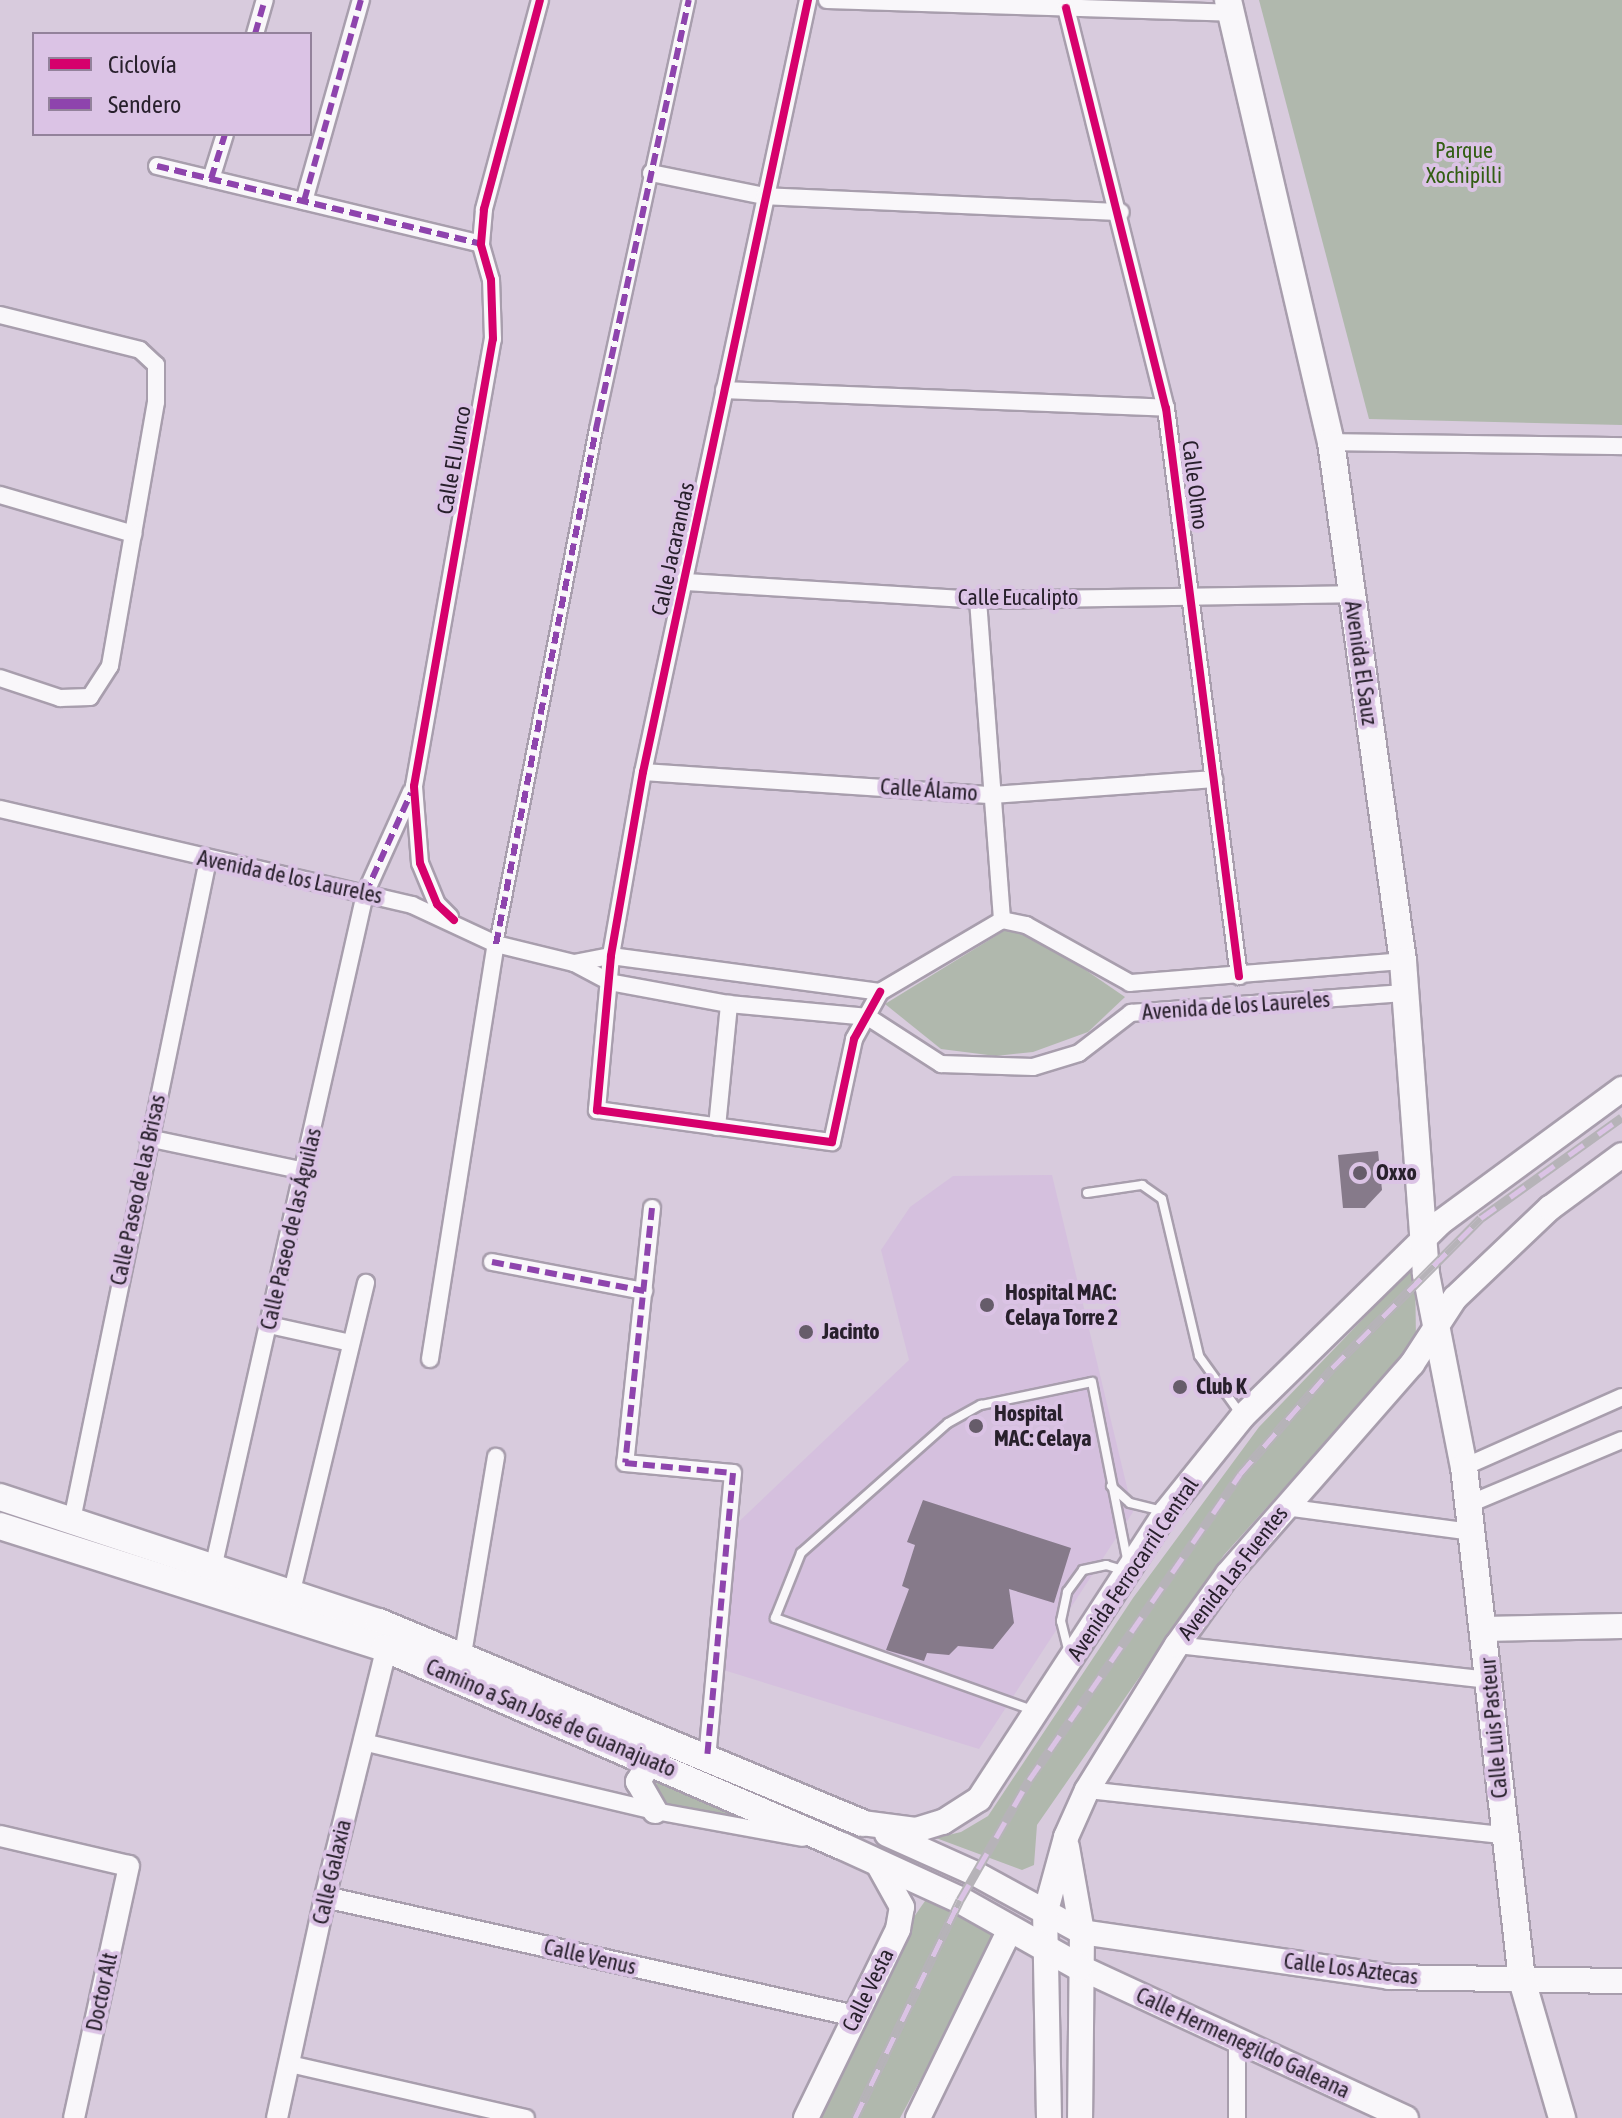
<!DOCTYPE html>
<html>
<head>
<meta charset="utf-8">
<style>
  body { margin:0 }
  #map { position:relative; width:1622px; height:2118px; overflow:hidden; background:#d8cbdd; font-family:"Asap Condensed",sans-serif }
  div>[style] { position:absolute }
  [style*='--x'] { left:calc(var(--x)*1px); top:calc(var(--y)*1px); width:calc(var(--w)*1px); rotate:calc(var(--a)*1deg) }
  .built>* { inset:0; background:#d5c0de }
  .green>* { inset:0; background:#b0b8ad }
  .building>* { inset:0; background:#867a8a }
  .roads { filter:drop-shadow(2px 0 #a89ead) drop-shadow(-2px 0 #a89ead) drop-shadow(0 2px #a89ead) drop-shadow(0 -2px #a89ead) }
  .service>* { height:8px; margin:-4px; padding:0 4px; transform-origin:4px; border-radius:4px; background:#f9f7fa }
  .pedestrian>* { height:12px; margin:-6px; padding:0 6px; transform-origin:6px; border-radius:6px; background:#f9f7fa }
  .minor>* { height:16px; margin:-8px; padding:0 8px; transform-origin:8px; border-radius:8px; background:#f9f7fa }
  .tertiary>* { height:20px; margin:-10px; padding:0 10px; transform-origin:10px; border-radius:10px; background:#f9f7fa }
  .secondary>* { height:24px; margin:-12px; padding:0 12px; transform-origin:12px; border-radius:12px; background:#f9f7fa }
  .primary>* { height:26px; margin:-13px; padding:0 13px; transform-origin:13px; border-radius:13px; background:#f9f7fa }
  .rail>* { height:9px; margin-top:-4.5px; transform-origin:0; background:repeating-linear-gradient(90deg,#dbc3e5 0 18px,#b6b3b8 0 36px); box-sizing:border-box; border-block:2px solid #b6b3b8 }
  .quiet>* { height:6px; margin-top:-3px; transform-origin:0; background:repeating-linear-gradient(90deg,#8e44ad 0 12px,transparent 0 18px) }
  .cycleway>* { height:8px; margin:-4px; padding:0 4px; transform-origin:4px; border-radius:4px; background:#d6006c }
  .dots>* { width:22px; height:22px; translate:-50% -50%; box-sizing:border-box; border:4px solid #dbc3e5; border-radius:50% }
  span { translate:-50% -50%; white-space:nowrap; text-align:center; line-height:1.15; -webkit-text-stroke:8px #dbc3e5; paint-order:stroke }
  .park-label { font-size:22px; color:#325e13 }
  .street-label { font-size:22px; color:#28202c }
  .poi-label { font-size:22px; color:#28202c; font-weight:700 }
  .left { translate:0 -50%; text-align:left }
  .legend { position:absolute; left:32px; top:32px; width:280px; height:104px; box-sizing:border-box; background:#dbc3e5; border:2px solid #93829b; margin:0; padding:10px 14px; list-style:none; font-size:24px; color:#28202c }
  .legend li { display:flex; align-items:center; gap:16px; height:40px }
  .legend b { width:40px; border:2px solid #93829b }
</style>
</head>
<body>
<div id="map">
  <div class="built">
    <div style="clip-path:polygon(1052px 1175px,1133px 1512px,979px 1749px,717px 1668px,730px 1530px,909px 1360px,881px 1250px,910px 1207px,953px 1176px)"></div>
  </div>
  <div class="green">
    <div style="clip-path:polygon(1259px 0,1622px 0,1622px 425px,1369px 419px)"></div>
    <div style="clip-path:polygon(1007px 929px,1033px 934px,1125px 997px,1088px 1032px,1033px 1052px,996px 1056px,941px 1049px,885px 1004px)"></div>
    <div style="clip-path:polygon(1415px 1265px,1416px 1341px,1224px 1555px,1037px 1825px,1034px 1865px,1022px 1870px,936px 1838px,961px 1832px,988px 1816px,1133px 1598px,1259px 1427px)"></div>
    <div style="clip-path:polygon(656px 1776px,767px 1822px,665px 1804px,657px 1795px)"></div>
    <div style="clip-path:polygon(925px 1901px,941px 1901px,990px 1930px,995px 1942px,900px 2118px,818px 2118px,909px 1924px)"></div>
  </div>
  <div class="building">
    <div style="clip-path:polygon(1378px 1151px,1382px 1190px,1365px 1208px,1343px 1208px,1338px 1155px)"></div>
    <div style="clip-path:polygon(923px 1500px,1071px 1548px,1054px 1603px,1009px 1589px,1014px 1623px,993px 1649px,958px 1646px,949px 1655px,927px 1653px,924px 1661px,886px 1650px,909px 1589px,902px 1586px,915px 1545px,907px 1542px)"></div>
  </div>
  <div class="roads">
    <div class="service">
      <div style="--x:1087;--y:1193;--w:56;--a:-8.3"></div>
      <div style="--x:1142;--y:1185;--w:24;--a:35"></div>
      <div style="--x:1162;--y:1199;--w:161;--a:76.7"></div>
      <div style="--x:1199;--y:1356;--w:70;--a:54.3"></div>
      <div style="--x:1111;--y:1486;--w:25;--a:42"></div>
      <div style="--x:1130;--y:1503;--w:32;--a:14"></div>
      <div style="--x:1069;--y:1653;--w:33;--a:-104"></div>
      <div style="--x:1061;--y:1621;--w:30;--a:-78"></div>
      <div style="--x:1067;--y:1592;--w:27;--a:-54"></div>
      <div style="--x:1083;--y:1570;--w:24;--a:-12"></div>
      <div style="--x:1106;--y:1565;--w:21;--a:17"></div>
      <div style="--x:1032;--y:1710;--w:273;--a:-160.3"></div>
      <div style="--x:775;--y:1618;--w:70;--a:-68.2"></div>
      <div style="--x:801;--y:1553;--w:196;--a:-41.5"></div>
      <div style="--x:948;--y:1423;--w:38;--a:-29"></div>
      <div style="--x:981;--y:1405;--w:113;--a:-11.7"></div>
      <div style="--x:1092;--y:1382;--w:185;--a:78.8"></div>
    </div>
    <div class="pedestrian">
      <div style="--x:496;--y:944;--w:525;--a:-79.01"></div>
      <div style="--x:596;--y:429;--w:439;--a:-77.8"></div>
    </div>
    <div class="minor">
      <div style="--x:808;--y:0;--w:789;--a:102.06"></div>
      <div style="--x:643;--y:772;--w:187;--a:99.9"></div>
      <div style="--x:611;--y:956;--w:155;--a:95.2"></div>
      <div style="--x:597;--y:1110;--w:237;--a:7.8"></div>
      <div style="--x:832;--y:1142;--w:105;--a:-77.9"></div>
      <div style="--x:854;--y:1039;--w:54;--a:-61"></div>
      <div style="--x:827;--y:0;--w:404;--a:1.8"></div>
      <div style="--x:1066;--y:8;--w:412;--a:76"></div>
      <div style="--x:1166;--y:408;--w:573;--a:82.68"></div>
      <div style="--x:255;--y:34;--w:35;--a:-74"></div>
      <div style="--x:157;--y:166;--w:333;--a:13.5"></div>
      <div style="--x:651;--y:173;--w:115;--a:11.5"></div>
      <div style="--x:764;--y:196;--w:357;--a:2.6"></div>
      <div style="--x:211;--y:179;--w:47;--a:-72.7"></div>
      <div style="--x:304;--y:201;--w:209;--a:-74.2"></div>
      <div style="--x:0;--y:315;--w:144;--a:14"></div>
      <div style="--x:140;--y:350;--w:22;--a:43"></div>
      <div style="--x:156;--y:365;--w:37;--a:90"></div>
      <div style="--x:156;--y:402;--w:268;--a:99.9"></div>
      <div style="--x:110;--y:666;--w:37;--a:123"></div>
      <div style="--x:90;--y:697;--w:30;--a:178"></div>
      <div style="--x:60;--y:698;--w:63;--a:-161.6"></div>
      <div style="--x:724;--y:390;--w:442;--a:2.3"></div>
      <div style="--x:1331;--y:442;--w:291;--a:0.8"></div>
      <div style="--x:0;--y:495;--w:139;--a:16.3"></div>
      <div style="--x:686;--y:582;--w:293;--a:3.5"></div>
      <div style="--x:978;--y:600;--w:373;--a:-0.9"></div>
      <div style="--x:978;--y:600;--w:321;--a:85.7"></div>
      <div style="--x:643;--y:772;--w:350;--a:3.8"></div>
      <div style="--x:992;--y:795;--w:223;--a:-4.1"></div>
      <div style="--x:0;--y:809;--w:423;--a:13.1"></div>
      <div style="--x:412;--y:905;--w:93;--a:24.9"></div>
      <div style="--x:496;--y:944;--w:80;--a:13.7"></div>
      <div style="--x:574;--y:963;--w:40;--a:28"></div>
      <div style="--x:609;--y:982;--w:122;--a:10.4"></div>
      <div style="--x:729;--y:1004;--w:140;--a:5.3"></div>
      <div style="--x:868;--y:1017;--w:87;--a:32.8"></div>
      <div style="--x:941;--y:1064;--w:92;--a:1.9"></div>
      <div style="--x:1033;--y:1067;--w:48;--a:-16.9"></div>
      <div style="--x:1079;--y:1053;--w:66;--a:-37.6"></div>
      <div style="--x:1131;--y:1013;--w:276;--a:-4.2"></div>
      <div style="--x:450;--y:917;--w:18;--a:-135"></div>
      <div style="--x:437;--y:904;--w:44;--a:-112.5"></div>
      <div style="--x:420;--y:863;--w:77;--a:-94.5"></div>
      <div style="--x:414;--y:786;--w:454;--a:-80"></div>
      <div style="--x:493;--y:339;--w:59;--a:-91.9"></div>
      <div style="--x:491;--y:280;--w:37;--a:-106"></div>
      <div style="--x:481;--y:244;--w:35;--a:-85"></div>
      <div style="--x:484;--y:209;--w:216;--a:-75"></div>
      <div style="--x:574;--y:963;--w:38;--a:-11"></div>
      <div style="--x:611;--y:956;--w:271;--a:7.6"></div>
      <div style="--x:880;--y:992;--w:142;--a:-30.5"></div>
      <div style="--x:1002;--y:920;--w:25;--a:12"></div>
      <div style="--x:1026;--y:925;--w:119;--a:29.1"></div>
      <div style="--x:1130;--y:983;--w:274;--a:-4.6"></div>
      <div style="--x:717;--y:1127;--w:124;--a:-84.4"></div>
      <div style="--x:148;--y:1138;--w:160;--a:11.9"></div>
      <div style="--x:652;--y:1208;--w:256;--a:96"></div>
      <div style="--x:625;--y:1463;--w:108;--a:5.3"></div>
      <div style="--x:733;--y:1473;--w:285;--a:95.2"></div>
      <div style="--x:492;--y:1262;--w:155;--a:10.8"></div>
      <div style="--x:269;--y:1325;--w:84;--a:12.4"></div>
      <div style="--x:430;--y:1359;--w:420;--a:-81"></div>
      <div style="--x:1464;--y:1467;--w:173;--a:-23.9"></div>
      <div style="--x:1469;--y:1504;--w:166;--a:-22.7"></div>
      <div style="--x:1284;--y:1507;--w:190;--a:7.6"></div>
      <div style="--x:72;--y:1520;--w:674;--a:-78.36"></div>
      <div style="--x:214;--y:1564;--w:687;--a:-77.3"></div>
      <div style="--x:365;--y:894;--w:112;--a:-65.7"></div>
      <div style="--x:292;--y:1591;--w:317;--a:-76.5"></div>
      <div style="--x:1177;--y:1645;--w:315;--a:6.4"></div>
      <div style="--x:463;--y:1654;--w:200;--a:-80.5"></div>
      <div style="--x:363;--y:1742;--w:300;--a:13.3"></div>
      <div style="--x:655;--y:1811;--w:150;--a:10.3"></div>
      <div style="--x:1087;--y:1790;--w:418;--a:6.2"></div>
      <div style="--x:1237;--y:2040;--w:78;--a:90"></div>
      <div style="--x:290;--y:2064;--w:242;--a:12.9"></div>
    </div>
    <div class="tertiary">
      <div style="--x:0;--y:1836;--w:132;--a:13.1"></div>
      <div style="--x:129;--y:1866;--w:258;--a:102.3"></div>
      <div style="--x:325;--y:1897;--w:543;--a:12.65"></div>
      <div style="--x:277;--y:2118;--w:226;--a:-77.7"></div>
      <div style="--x:325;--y:1897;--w:270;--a:-76.1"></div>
    </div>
    <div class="secondary">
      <div style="--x:1484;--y:1629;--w:138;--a:-1.2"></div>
      <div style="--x:655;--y:1811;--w:34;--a:-120"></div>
      <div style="--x:638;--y:1782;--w:39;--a:-60"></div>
      <div style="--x:862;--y:1823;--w:54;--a:7.4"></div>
      <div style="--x:916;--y:1830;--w:28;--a:-17"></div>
      <div style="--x:943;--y:1822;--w:43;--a:-32.6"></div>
      <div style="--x:979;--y:1799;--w:343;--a:-56.9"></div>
      <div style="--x:1166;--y:1512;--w:123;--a:-51.3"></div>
      <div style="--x:1243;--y:1416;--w:277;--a:-44.4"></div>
      <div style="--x:1441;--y:1222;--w:225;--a:-36.3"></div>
      <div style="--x:887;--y:1834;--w:98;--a:24.2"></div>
      <div style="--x:976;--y:1874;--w:121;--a:28.7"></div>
      <div style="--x:1082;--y:1932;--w:310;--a:8.3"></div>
      <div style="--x:1389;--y:1977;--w:233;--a:1"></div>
      <div style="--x:1067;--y:1847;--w:86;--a:80"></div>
      <div style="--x:1082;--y:1932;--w:186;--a:90.6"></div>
      <div style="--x:1079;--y:1967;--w:360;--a:24.8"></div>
      <div style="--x:806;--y:2118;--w:210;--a:-64"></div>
      <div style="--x:898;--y:1929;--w:22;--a:-80"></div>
      <div style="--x:902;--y:1907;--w:51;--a:-119.1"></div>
      <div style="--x:918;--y:2118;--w:210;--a:-64"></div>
      <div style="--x:1049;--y:2118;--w:204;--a:-91.1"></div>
      <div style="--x:1045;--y:1914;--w:80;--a:-74.7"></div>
      <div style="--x:1066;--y:1837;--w:51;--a:-65.9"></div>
      <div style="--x:1087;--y:1790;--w:171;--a:-58.2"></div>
      <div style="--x:1177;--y:1645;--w:87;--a:-54.3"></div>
      <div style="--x:1228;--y:1574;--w:279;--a:-48.8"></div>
      <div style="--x:1412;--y:1364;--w:79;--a:-56.9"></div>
      <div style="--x:1455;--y:1298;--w:131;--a:-43.5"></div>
      <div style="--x:1550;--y:1208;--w:89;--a:-36.4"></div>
    </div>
    <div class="primary">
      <div style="--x:1228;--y:0;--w:454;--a:76.9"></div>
      <div style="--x:1331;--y:442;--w:524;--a:82.1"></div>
      <div style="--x:1403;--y:961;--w:314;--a:85.8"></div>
      <div style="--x:1426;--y:1274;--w:197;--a:78.9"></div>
      <div style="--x:1464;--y:1467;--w:516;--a:83.55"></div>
      <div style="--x:1522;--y:1980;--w:144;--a:73.8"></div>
      <div style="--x:0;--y:1497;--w:399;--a:18.3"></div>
      <div style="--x:379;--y:1622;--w:523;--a:22.59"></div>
      <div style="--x:0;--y:1526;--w:403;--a:17.6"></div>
      <div style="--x:384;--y:1648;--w:499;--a:23.4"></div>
      <div style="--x:842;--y:1846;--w:130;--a:24.6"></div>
      <div style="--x:960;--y:1900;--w:137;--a:29.4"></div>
    </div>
  </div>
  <div class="rail">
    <div style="--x:855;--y:2118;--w:242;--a:-64.3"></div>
    <div style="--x:960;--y:1900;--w:138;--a:-60.1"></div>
    <div style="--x:1029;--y:1780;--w:372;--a:-55.4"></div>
    <div style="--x:1240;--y:1474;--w:140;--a:-49"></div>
    <div style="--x:1332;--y:1368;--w:211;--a:-45.2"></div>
    <div style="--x:1481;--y:1218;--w:173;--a:-35.6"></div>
  </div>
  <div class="quiet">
    <div style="--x:255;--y:34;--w:35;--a:-74"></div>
    <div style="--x:157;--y:166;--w:333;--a:13.5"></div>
    <div style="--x:211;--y:179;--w:47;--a:-72.7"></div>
    <div style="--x:304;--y:201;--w:209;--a:-74.2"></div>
    <div style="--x:365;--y:894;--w:111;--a:-65.5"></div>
    <div style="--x:496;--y:944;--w:525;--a:-79.01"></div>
    <div style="--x:596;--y:429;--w:439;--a:-77.8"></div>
    <div style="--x:652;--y:1208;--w:256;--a:96"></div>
    <div style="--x:625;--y:1463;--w:108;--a:5.3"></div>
    <div style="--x:733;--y:1473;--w:285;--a:95.2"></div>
    <div style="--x:492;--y:1262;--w:155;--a:10.8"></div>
  </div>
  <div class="cycleway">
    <div style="--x:808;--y:0;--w:789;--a:102.06"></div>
    <div style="--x:643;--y:772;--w:187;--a:99.9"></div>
    <div style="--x:611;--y:956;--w:155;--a:95.2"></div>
    <div style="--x:597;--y:1110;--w:237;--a:7.8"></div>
    <div style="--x:832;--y:1142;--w:105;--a:-77.9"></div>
    <div style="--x:854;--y:1039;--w:54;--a:-61"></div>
    <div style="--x:1066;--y:8;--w:412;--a:76"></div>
    <div style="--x:1166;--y:408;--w:573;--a:82.68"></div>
    <div style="--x:454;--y:920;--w:23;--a:-137"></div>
    <div style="--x:437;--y:904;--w:44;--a:-112.5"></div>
    <div style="--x:420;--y:863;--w:77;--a:-94.5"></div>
    <div style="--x:414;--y:786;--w:454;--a:-80"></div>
    <div style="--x:493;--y:339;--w:59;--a:-91.9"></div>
    <div style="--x:491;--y:280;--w:37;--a:-106"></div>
    <div style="--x:481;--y:244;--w:35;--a:-85"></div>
    <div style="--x:484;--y:209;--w:216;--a:-75"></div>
  </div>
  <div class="dots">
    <div style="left:1360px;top:1173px;background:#665c6a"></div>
    <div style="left:987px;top:1305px;background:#665c6a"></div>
    <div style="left:806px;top:1332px;background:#665c6a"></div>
    <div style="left:1180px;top:1387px;background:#665c6a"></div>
    <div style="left:976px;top:1426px;background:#665c6a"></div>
  </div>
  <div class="park-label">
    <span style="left:1464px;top:163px">Parque<br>Xochipilli</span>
  </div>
  <div class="street-label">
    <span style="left:454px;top:460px;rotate:-80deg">Calle El Junco</span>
    <span style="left:1195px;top:485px;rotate:83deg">Calle Olmo</span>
    <span style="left:673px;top:549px;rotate:-78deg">Calle Jacarandas</span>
    <span style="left:1018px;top:598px">Calle Eucalipto</span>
    <span style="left:1361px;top:663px;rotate:82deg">Avenida El Sauz</span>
    <span style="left:929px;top:790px;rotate:4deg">Calle Álamo</span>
    <span style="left:290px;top:877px;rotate:12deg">Avenida de los Laureles</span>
    <span style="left:1236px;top:1006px;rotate:-4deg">Avenida de los Laureles</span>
    <span style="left:138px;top:1190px;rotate:-78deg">Calle Paseo de las Brisas</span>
    <span style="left:291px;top:1229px;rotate:-77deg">Calle Paseo de las Águilas</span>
    <span style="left:1133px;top:1569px;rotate:-56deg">Avenida Ferrocarril Central</span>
    <span style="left:1233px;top:1573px;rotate:-52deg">Avenida Las Fuentes</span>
    <span style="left:551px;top:1718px;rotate:23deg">Camino a San José de Guanajuato</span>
    <span style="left:1494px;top:1728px;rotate:-95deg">Calle Luis Pasteur</span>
    <span style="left:332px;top:1872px;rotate:-77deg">Calle Galaxia</span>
    <span style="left:590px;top:1957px;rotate:13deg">Calle Venus</span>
    <span style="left:1351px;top:1969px;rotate:7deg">Calle Los Aztecas</span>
    <span style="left:868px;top:1990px;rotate:-64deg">Calle Vesta</span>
    <span style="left:102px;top:1992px;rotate:-78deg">Doctor Alt</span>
    <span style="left:1243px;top:2043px;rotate:25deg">Calle Hermenegildo Galeana</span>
  </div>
  <div class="poi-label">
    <span class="left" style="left:1376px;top:1173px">Oxxo</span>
    <span class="left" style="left:1005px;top:1305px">Hospital MAC:<br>Celaya Torre 2</span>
    <span class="left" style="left:822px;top:1332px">Jacinto</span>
    <span class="left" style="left:1196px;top:1387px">Club K</span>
    <span class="left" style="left:994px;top:1426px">Hospital<br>MAC: Celaya</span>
  </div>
  <ul class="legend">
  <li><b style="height:10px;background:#d6006c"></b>Ciclovía</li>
  <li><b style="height:10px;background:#8e44ad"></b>Sendero</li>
  </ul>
</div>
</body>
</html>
